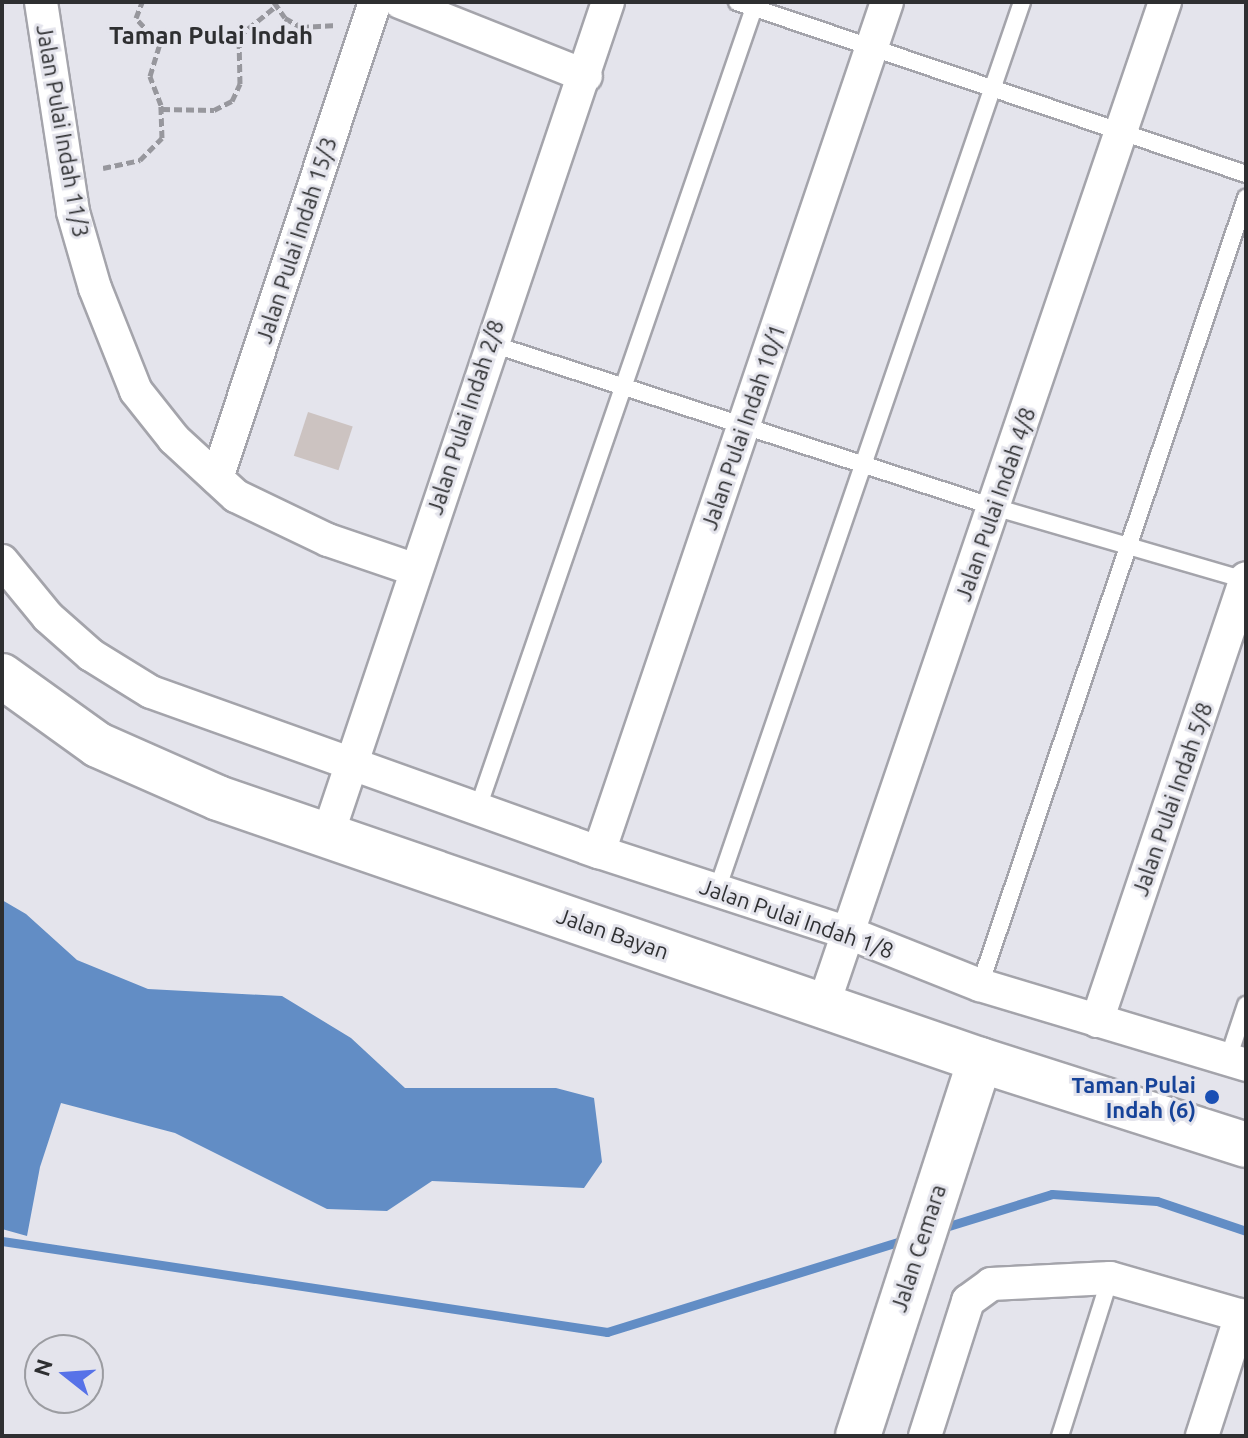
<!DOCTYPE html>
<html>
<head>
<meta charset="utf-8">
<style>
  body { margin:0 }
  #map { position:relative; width:1248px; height:1438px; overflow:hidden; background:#e4e4ec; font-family:Ubuntu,sans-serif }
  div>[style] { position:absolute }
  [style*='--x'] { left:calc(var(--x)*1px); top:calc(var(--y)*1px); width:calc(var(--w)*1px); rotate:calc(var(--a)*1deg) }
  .water>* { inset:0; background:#628dc5 }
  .stream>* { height:9px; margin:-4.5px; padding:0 4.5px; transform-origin:4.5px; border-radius:4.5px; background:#628dc5 }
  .building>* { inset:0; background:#ccc3c1; transform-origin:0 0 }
  .path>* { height:5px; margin-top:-2.5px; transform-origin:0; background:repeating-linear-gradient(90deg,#97979d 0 8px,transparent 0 12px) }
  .roads { filter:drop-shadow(2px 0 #a4a4ab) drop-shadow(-2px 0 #a4a4ab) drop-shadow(0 2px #a4a4ab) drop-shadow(0 -2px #a4a4ab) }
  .lane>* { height:16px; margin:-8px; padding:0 8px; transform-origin:8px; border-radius:8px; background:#fff }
  .street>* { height:32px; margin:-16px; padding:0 16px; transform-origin:16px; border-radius:16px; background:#fff }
  .secondary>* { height:44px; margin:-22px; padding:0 22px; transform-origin:22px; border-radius:22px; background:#fff }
  .dots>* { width:22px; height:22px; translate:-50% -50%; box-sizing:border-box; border:4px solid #e4e4ec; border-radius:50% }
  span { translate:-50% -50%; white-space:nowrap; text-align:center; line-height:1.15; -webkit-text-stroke:6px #e4e4ec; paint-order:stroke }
  .street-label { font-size:22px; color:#2e2f31 }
  .transit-label { font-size:22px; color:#164399; font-weight:700 }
  .right { translate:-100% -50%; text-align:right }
  .neighbourhood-label { font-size:24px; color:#2e2f31; font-weight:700 }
  .frame { position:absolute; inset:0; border:4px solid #2e2f31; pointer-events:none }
  .north { position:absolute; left:24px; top:1334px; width:80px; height:80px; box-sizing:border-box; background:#e4e4ec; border:2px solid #9b9ca1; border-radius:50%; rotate:287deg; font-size:22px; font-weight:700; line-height:32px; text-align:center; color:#2e2f31 }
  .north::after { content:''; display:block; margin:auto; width:28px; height:36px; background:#5772e8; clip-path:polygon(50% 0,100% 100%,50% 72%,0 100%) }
</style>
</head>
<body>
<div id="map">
  <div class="water">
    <div style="clip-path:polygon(2px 900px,26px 914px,77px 960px,148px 989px,282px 996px,351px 1038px,405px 1088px,556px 1088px,594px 1098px,602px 1162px,584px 1188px,432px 1181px,387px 1211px,327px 1209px,175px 1133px,61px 1103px,40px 1167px,27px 1236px,2px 1229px)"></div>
  </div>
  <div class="stream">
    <div style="--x:939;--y:1229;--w:118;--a:-17.2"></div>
    <div style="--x:1052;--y:1194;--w:105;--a:3.8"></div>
    <div style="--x:1157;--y:1201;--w:94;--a:18.6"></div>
    <div style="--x:2;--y:1241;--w:612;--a:8.55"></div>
    <div style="--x:607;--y:1332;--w:317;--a:-17.2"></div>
  </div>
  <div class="building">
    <div style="left:308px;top:412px;width:47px;height:46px;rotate:18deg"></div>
  </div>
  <div class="path">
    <div style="--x:274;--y:2;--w:19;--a:55"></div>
    <div style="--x:285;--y:18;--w:18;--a:29"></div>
    <div style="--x:301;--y:27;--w:36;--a:-3"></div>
    <div style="--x:162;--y:109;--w:52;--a:1.1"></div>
    <div style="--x:214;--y:110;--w:20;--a:-27"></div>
    <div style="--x:232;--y:101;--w:19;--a:-65"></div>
    <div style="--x:240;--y:84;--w:48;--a:-91.2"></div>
    <div style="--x:239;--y:36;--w:48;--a:-39"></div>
    <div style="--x:103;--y:168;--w:38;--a:-12"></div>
    <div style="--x:140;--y:160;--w:31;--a:-45"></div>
    <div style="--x:162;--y:138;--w:33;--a:-92"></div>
    <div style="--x:161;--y:105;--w:31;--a:-111"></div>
    <div style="--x:150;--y:76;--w:34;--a:-73"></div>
    <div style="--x:160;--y:44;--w:35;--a:-133"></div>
    <div style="--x:136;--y:18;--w:17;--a:-69"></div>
  </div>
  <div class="roads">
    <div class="lane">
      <div style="--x:737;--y:2;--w:537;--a:18.67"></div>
      <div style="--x:489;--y:343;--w:531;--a:17.99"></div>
      <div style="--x:994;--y:507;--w:262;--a:16.2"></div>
      <div style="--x:478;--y:808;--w:853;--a:-70.97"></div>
      <div style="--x:717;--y:890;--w:939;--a:-71.04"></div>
      <div style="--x:980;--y:985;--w:831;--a:-71.33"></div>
      <div style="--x:1228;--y:1059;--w:57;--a:-71.6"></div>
      <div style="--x:1060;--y:1436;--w:166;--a:-72.4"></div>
    </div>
    <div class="street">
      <div style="--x:41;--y:2;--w:212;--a:81.3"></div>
      <div style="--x:73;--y:212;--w:79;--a:73.9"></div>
      <div style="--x:95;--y:288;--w:111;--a:68.3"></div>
      <div style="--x:136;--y:391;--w:61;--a:51.6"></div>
      <div style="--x:174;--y:439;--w:84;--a:42.6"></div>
      <div style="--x:236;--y:496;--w:102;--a:25.6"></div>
      <div style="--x:328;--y:540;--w:93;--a:18.8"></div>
      <div style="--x:400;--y:2;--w:200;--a:21.7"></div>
      <div style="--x:217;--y:478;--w:502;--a:-71.64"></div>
      <div style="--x:2;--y:561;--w:72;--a:50.6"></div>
      <div style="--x:48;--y:617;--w:57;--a:41.5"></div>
      <div style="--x:91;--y:655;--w:70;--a:31.7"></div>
      <div style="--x:151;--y:692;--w:476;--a:19.7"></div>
      <div style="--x:599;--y:852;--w:263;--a:18"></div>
      <div style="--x:849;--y:933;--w:141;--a:21.7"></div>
      <div style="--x:980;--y:985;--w:278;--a:16.7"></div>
      <div style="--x:328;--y:834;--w:878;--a:-71.4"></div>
      <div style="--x:599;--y:852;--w:897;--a:-71.28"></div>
      <div style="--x:823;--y:1006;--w:1061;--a:-71.19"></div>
      <div style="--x:1097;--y:1021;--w:467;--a:-71.4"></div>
      <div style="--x:925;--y:1436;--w:142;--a:-72.3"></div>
      <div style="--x:968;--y:1301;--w:29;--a:-36"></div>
      <div style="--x:991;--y:1284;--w:119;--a:-2.9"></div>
      <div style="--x:1110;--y:1278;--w:141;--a:16"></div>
      <div style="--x:1202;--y:1436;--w:127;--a:-72.1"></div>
    </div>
    <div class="secondary">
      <div style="--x:2;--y:676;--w:118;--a:35.7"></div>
      <div style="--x:98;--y:745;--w:131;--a:23.8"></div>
      <div style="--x:218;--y:798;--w:806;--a:18.97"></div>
      <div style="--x:980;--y:1060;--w:279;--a:17.7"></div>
      <div style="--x:858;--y:1436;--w:395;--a:-72"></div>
    </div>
  </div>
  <div class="dots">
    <div style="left:1212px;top:1097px;background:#1a4fb4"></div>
  </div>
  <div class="street-label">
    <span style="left:63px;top:131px;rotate:80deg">Jalan Pulai Indah 11/3</span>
    <span style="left:296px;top:240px;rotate:-72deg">Jalan Pulai Indah 15/3</span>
    <span style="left:465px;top:417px;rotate:-72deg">Jalan Pulai Indah 2/8</span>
    <span style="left:743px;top:427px;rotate:-71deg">Jalan Pulai Indah 10/1</span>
    <span style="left:995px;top:504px;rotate:-71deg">Jalan Pulai Indah 4/8</span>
    <span style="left:1172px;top:799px;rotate:-71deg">Jalan Pulai Indah 5/8</span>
    <span style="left:797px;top:918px;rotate:19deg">Jalan Pulai Indah 1/8</span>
    <span style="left:613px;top:933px;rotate:19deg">Jalan Bayan</span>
    <span style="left:918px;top:1248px;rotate:-72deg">Jalan Cemara</span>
  </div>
  <div class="transit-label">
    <span class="right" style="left:1196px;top:1097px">Taman Pulai<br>Indah (6)</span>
  </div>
  <div class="neighbourhood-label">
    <span style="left:211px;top:36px">Taman Pulai Indah</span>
  </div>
  <div class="frame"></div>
  <div class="north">N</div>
</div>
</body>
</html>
